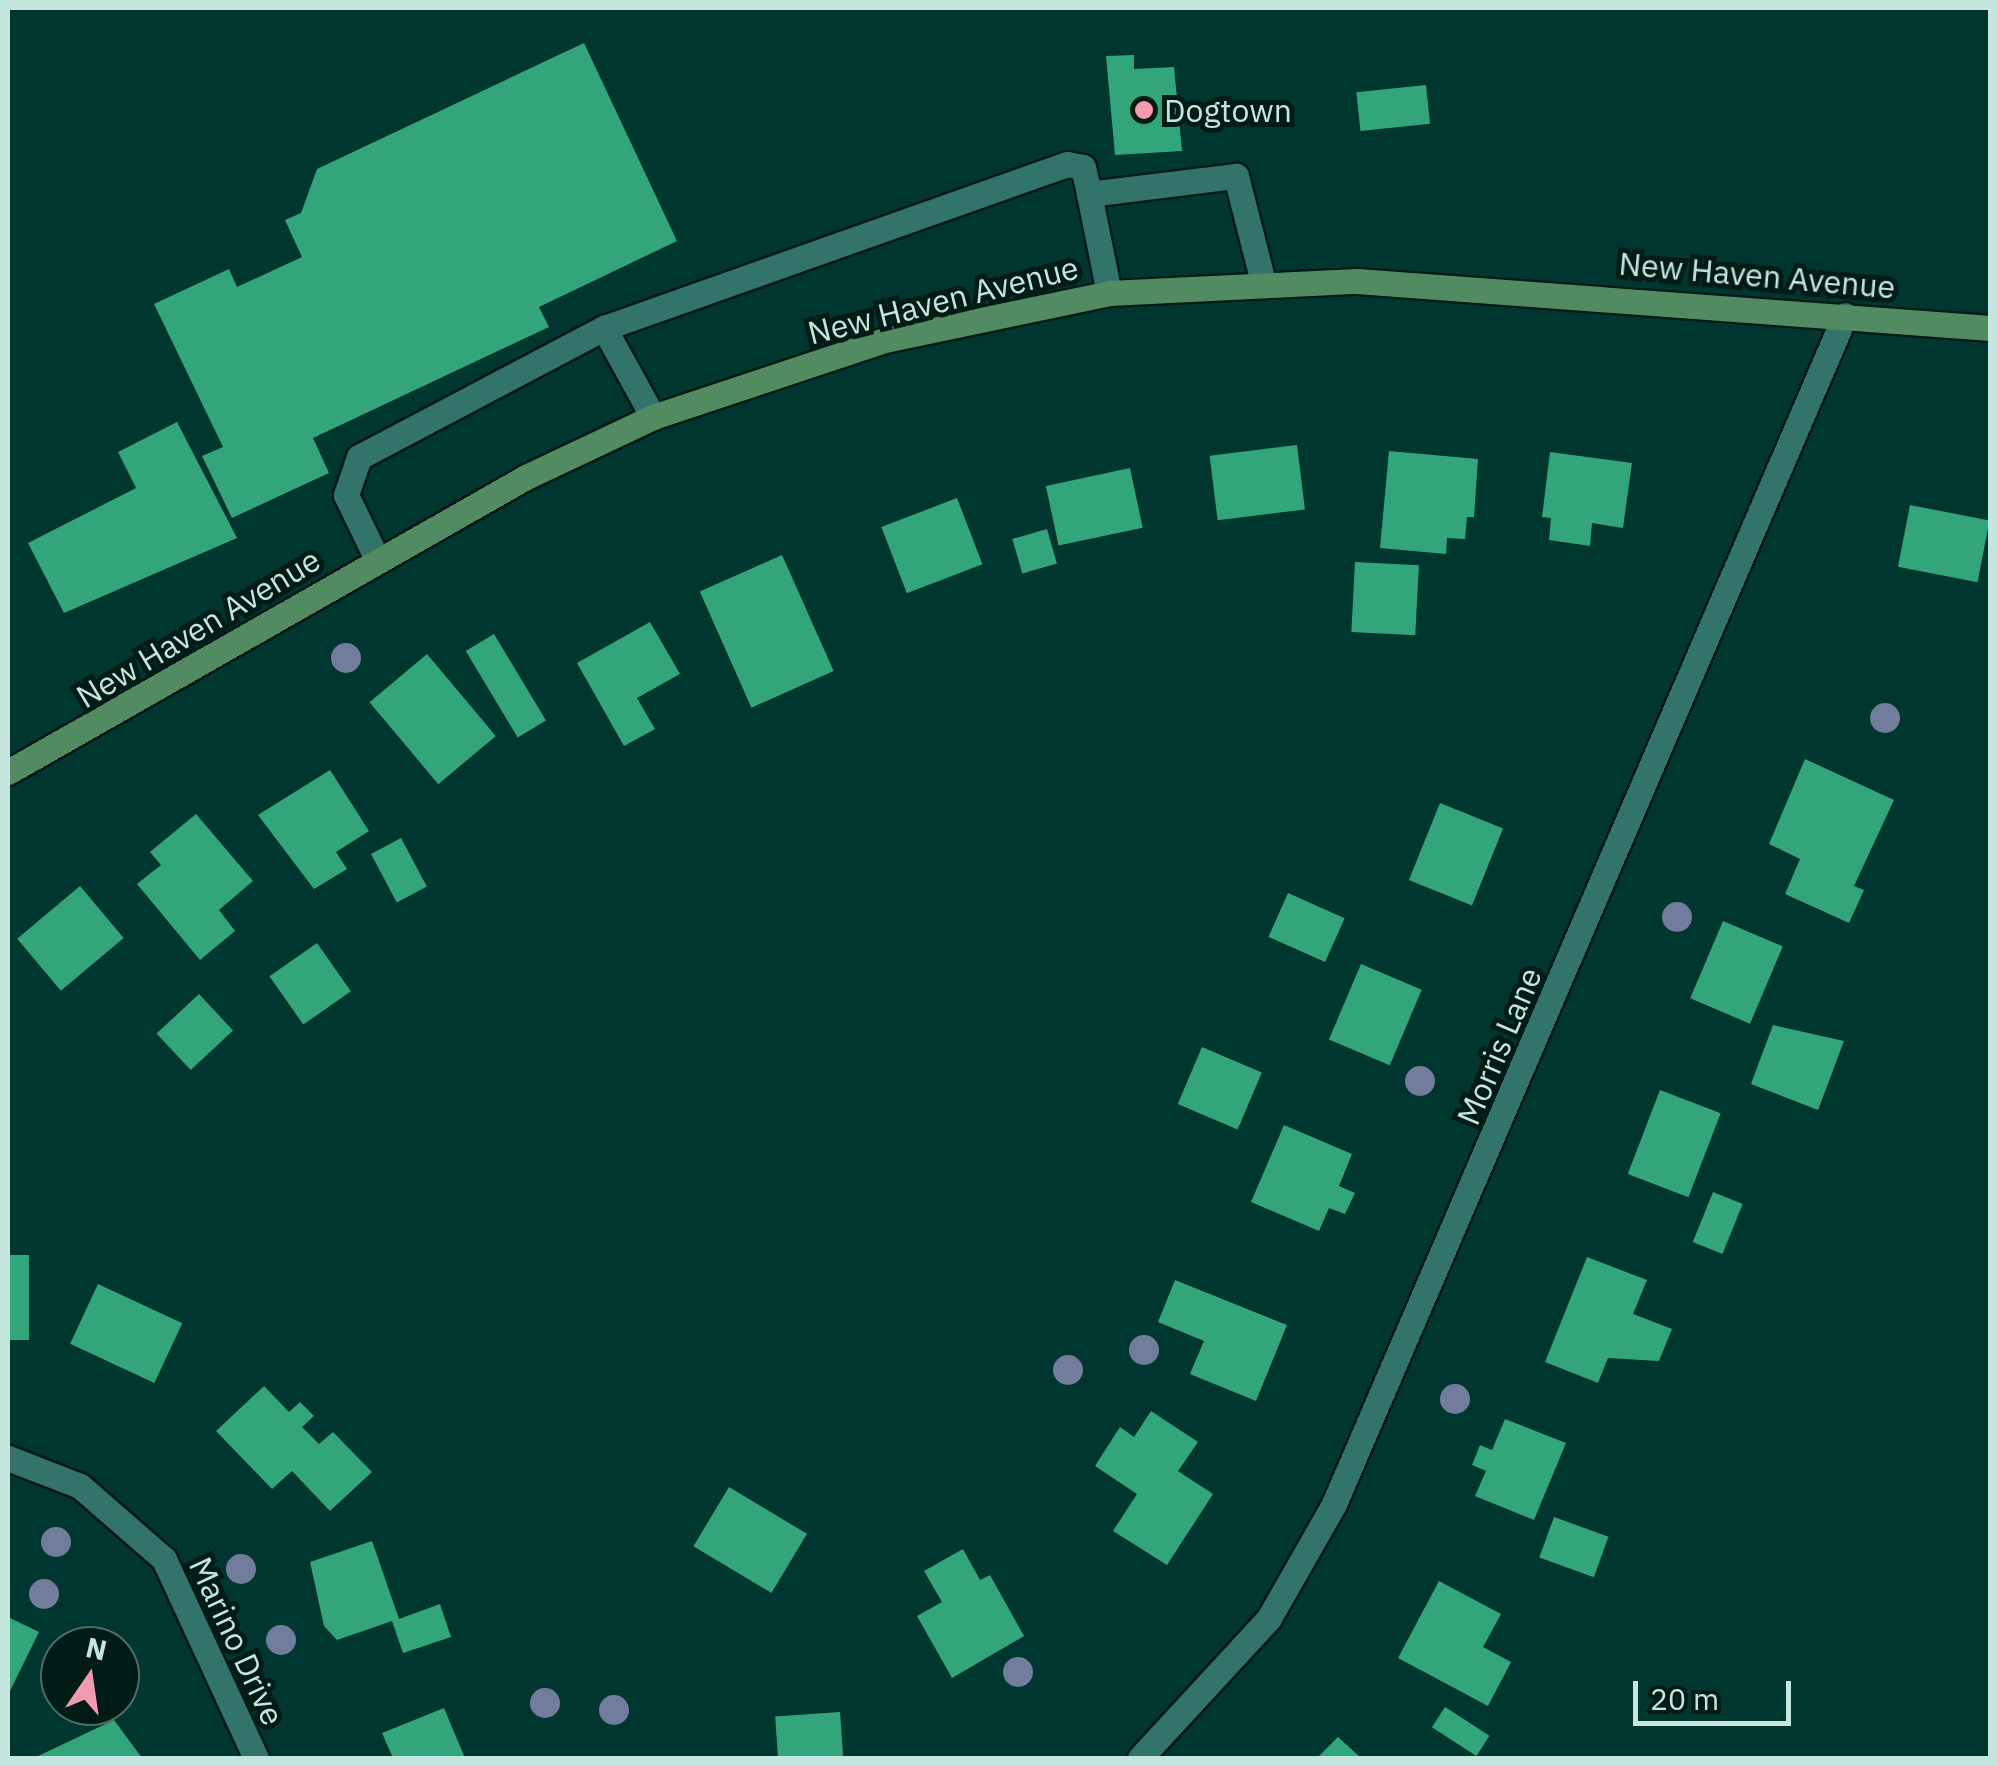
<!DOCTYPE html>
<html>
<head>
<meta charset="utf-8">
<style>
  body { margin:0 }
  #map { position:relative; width:1998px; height:1766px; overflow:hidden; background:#003630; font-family:"IBM Plex Sans",sans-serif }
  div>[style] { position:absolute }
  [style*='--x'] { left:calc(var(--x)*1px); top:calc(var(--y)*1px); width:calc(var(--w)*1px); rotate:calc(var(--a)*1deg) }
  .building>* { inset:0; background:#32a67a; transform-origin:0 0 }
  .roads { filter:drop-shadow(2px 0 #061a17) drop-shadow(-2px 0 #061a17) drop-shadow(0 2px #061a17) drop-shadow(0 -2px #061a17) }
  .service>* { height:25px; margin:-12.5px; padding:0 12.5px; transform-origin:12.5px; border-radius:12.5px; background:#32746b }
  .minor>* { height:25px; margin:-12.5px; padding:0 12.5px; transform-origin:12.5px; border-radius:12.5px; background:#32746b }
  .secondary>* { height:25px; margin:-12.5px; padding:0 12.5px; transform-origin:12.5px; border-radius:12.5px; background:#528a62 }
  .trees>* { width:30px; height:30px; margin:-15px; border-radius:50%; background:#727c9c }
  .dots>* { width:28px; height:28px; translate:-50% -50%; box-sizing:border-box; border:5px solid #011b17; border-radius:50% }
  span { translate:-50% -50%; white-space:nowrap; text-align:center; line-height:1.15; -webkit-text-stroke:10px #011b17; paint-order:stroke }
  .poi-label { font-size:32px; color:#c5e5df }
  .left { translate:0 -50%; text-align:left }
  .street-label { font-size:32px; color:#c5e5df }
  .frame { position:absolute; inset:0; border:10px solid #c5e5df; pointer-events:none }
  .north { position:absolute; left:40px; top:1626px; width:100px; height:100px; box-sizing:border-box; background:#011b17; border:2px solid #4f6c67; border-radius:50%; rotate:13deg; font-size:28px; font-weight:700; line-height:40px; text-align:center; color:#c5e5df }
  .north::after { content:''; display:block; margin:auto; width:35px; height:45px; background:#f29ab0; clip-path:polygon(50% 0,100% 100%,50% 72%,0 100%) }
  .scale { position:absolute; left:1633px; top:1681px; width:158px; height:45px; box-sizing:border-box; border:5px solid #c5e5df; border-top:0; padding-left:12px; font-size:30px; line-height:35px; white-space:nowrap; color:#c5e5df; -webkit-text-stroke:8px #011b17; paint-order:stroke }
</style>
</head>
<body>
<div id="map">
  <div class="building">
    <div style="clip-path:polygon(584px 43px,677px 241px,539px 307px,549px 327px,313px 438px,329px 473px,232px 518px,202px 456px,223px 447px,154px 304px,229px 269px,237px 287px,302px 257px,285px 220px,301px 213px,317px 169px)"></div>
    <div style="clip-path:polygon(1134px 55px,1134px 69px,1174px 67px,1182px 151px,1115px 155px,1106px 56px)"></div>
    <div style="left:1426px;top:85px;width:39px;height:70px;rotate:84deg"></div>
    <div style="clip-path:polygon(177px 422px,237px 538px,64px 613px,28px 543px,136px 488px,118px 452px)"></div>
    <div style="left:1297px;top:445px;width:65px;height:88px;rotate:83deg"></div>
    <div style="clip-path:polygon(1389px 451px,1478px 459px,1474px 517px,1467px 517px,1465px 539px,1447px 538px,1446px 554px,1380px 548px)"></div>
    <div style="clip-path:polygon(1550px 452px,1632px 463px,1623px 528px,1592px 523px,1590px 546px,1549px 540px,1551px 518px,1542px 517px)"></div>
    <div style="left:1130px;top:468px;width:61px;height:86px;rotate:78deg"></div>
    <div style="left:957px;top:498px;width:71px;height:81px;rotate:69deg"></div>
    <div style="left:1910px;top:505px;width:81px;height:63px;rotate:11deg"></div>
    <div style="left:1047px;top:529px;width:36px;height:36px;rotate:74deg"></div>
    <div style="left:782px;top:555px;width:127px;height:90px;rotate:66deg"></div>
    <div style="left:1355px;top:562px;width:64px;height:70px;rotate:3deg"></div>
    <div style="clip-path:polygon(650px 622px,680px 674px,637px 698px,655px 729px,624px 746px,577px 663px)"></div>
    <div style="left:494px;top:634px;width:101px;height:33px;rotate:59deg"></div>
    <div style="left:427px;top:654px;width:107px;height:75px;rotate:50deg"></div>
    <div style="clip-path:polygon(1805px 759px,1894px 800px,1854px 886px,1864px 890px,1849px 923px,1785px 894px,1800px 859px,1769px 844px)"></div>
    <div style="clip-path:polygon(330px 770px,369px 831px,336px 852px,347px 869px,314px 889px,258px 815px)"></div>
    <div style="left:1440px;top:803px;width:68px;height:83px;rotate:22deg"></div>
    <div style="clip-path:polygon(196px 814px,253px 881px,219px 910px,235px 931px,200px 960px,137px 884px,161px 865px,150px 852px)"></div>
    <div style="left:401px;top:838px;width:55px;height:34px;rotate:62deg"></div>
    <div style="left:80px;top:886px;width:68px;height:82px;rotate:50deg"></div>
    <div style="left:1288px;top:893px;width:62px;height:48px;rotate:24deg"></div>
    <div style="left:1723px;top:921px;width:65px;height:84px;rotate:23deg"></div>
    <div style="left:317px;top:943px;width:59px;height:58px;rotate:55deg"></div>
    <div style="left:1361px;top:964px;width:66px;height:82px;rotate:23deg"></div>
    <div style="left:199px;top:994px;width:50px;height:58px;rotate:47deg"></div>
    <div style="clip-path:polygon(1773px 1025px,1844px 1041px,1818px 1110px,1751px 1084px)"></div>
    <div style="left:1202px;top:1047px;width:65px;height:62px;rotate:23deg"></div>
    <div style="left:1660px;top:1090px;width:65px;height:90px;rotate:21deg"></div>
    <div style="clip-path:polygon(1284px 1125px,1352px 1154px,1339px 1186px,1355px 1193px,1345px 1214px,1329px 1208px,1319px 1231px,1251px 1202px)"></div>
    <div style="left:1713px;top:1192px;width:32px;height:54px;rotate:22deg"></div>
    <div style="left:8px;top:1255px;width:21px;height:85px"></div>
    <div style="clip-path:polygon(1587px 1257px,1647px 1280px,1633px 1314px,1672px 1329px,1659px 1361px,1608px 1358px,1598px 1383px,1545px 1362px)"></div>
    <div style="clip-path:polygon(1175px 1280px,1287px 1325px,1256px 1401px,1190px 1374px,1204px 1341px,1158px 1322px)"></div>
    <div style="left:98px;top:1284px;width:93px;height:66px;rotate:25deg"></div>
    <div style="clip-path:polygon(264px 1386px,289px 1412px,300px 1402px,314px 1416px,302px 1427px,319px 1444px,333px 1432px,372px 1472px,330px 1511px,292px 1471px,272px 1489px,216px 1431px)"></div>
    <div style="clip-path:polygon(1151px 1411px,1198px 1442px,1178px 1471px,1213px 1494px,1167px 1565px,1113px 1531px,1137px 1494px,1095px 1466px,1120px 1427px,1134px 1437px)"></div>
    <div style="clip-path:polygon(1505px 1419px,1566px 1443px,1534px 1520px,1475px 1496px,1486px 1471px,1472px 1465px,1480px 1445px,1492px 1450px)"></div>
    <div style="left:729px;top:1487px;width:91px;height:69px;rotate:31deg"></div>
    <div style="left:1554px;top:1517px;width:58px;height:43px;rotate:20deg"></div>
    <div style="clip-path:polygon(372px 1541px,399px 1619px,440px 1604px,451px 1637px,403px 1653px,392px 1621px,337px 1640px,324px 1626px,310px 1562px)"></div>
    <div style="clip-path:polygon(963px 1549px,980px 1580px,990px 1575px,1024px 1636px,952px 1678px,917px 1616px,942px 1602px,924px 1571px)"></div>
    <div style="clip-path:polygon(1439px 1581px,1501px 1614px,1483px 1647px,1511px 1662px,1488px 1706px,1398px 1658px)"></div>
    <div style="clip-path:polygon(8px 1617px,39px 1632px,8px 1695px)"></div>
    <div style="left:1445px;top:1707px;width:53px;height:24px;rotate:33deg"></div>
    <div style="clip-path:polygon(444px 1708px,465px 1758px,393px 1758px,382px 1733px)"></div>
    <div style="left:840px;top:1712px;width:46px;height:65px;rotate:86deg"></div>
    <div style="clip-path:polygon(114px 1720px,142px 1758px,34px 1758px)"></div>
    <div style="clip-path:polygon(1338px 1737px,1361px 1758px,1317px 1758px)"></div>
  </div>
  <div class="roads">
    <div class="service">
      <div style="--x:1109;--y:293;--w:101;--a:-101.4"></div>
      <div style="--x:1089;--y:194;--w:148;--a:-7"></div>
      <div style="--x:1236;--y:176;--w:109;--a:75.7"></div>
      <div style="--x:604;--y:328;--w:102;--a:61.2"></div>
      <div style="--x:377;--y:559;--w:71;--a:-115.8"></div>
      <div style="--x:346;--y:495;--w:40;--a:-71.1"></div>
      <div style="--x:359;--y:457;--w:277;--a:-27.8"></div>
      <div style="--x:604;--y:328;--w:491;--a:-19.5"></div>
      <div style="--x:1067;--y:164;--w:16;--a:11"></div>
      <div style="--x:1083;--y:167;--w:28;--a:77"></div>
    </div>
    <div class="minor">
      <div style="--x:8;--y:1458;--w:77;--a:21.3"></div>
      <div style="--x:80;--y:1486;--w:111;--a:41"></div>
      <div style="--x:164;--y:1559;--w:219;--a:65.2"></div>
      <div style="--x:1140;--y:1758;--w:190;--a:-47.3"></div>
      <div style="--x:1269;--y:1618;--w:131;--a:-60.3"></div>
      <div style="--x:1334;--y:1504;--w:1294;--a:-66.74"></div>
    </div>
    <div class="secondary">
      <div style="--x:8;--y:772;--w:596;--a:-29.66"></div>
      <div style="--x:526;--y:477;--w:140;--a:-25.3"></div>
      <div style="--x:653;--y:417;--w:244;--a:-18.4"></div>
      <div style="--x:885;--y:340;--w:229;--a:-11.8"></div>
      <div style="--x:1109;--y:293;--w:248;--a:-2.8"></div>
      <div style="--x:1357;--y:281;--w:635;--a:4.25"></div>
    </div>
  </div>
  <div class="trees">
    <div style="left:346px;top:658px"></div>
    <div style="left:1885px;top:718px"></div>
    <div style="left:1677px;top:917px"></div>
    <div style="left:1420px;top:1081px"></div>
    <div style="left:1144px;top:1350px"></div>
    <div style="left:1068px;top:1370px"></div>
    <div style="left:1455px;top:1399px"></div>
    <div style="left:56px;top:1542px"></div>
    <div style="left:241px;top:1569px"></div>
    <div style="left:44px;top:1594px"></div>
    <div style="left:281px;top:1640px"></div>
    <div style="left:1018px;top:1672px"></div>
    <div style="left:545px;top:1703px"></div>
    <div style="left:614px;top:1710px"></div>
  </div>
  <div class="dots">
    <div style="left:1144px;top:110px;background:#f29ab0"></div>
  </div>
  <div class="poi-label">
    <span class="left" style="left:1164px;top:110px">Dogtown</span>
  </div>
  <div class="street-label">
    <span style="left:1757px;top:275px;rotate:5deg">New Haven Avenue</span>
    <span style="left:943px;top:300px;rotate:-14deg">New Haven Avenue</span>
    <span style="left:198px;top:628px;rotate:-31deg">New Haven Avenue</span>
    <span style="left:1499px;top:1046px;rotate:-67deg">Morris Lane</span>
    <span style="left:237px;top:1641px;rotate:65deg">Marino Drive</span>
  </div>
  <div class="frame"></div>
  <div class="north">N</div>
  <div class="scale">20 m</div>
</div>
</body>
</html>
